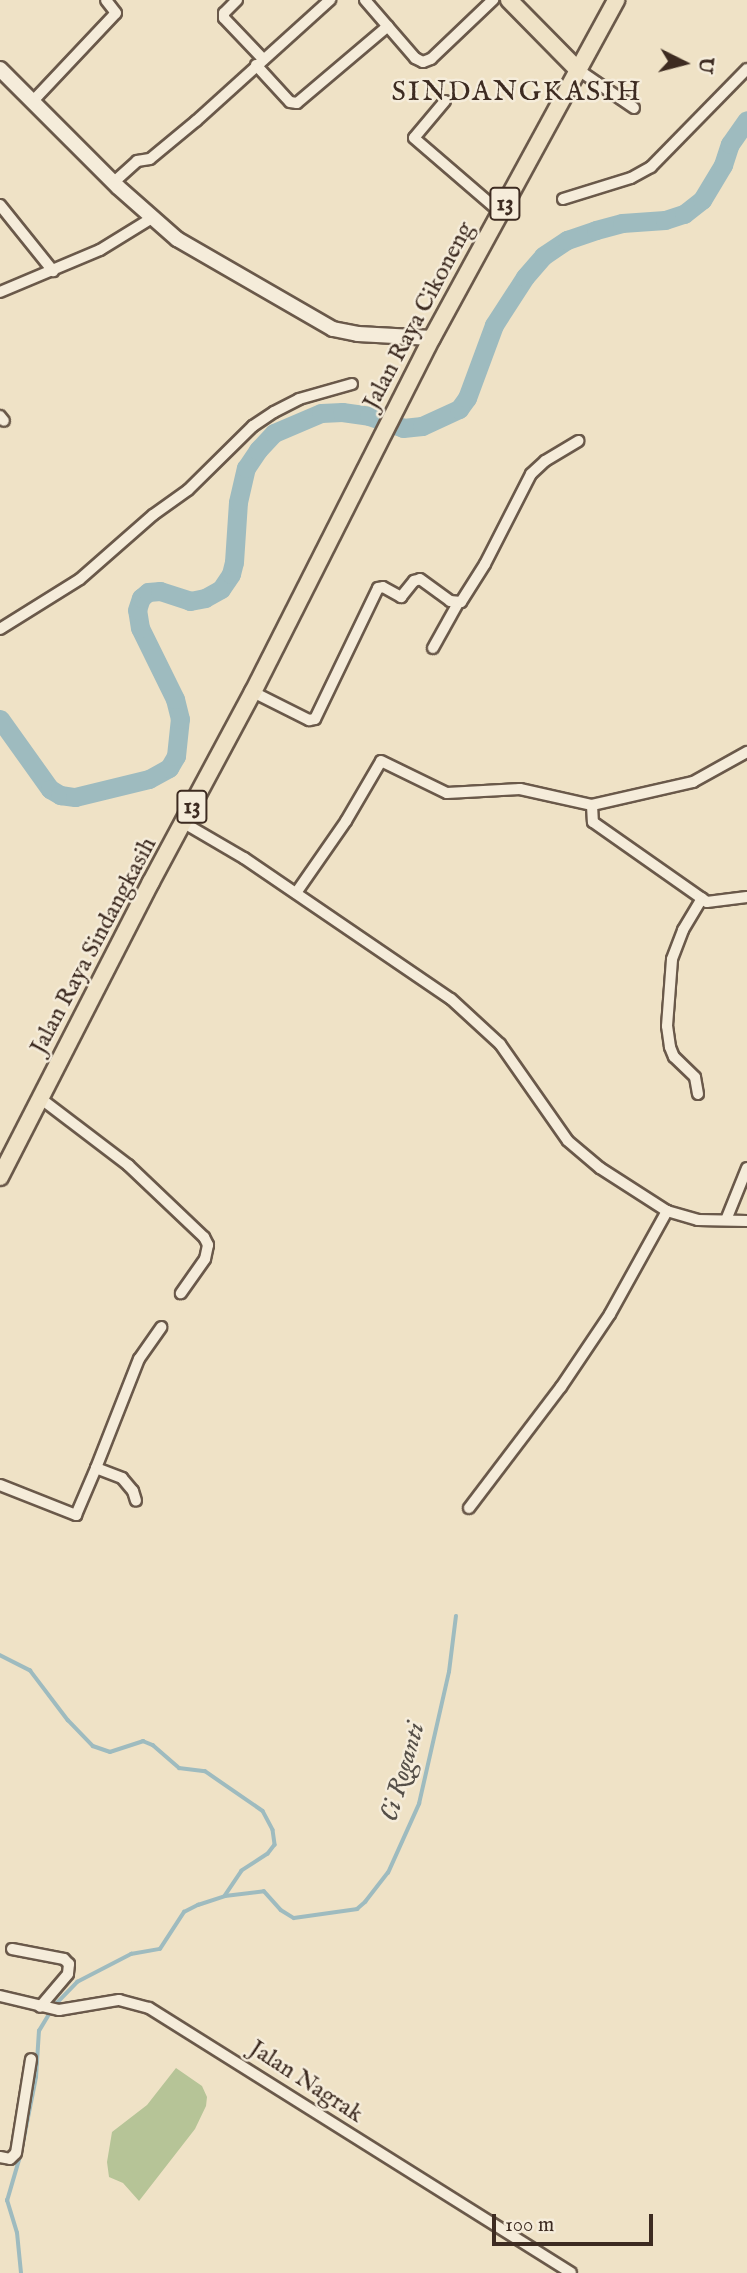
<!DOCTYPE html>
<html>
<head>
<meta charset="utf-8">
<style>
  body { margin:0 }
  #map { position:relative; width:747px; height:2273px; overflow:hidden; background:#efe2c6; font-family:"IM FELL English",serif }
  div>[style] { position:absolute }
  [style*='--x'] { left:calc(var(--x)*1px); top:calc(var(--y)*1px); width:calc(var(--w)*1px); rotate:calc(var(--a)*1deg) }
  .green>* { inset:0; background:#b6c497 }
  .stream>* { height:3.5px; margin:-1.75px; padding:0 1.75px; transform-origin:1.75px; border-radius:1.75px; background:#9ebbbf }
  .river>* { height:19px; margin:-9.5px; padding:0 9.5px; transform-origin:9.5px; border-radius:9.5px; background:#9ebbbf }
  .roads { filter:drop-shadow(2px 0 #6a594a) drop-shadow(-2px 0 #6a594a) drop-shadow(0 2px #6a594a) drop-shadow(0 -2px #6a594a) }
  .minor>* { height:10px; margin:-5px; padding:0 5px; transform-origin:5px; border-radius:5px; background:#f5ecda }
  .secondary>* { height:14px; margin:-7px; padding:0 7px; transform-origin:7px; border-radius:7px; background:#f5ecda }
  .trunk>* { height:16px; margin:-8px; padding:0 8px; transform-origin:8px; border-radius:8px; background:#efe2c6 }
  span { translate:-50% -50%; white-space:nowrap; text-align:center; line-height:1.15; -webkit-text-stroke:5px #f5ecda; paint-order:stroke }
  .shield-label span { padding:2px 5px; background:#f5ecda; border:2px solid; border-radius:5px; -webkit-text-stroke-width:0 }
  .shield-label { font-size:23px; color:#3d2b21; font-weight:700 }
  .street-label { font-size:24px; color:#3d2b21 }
  .water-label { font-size:26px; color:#554f48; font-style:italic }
  .quarter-label { font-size:28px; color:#3d2b21; letter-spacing:2px }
  .north { position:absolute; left:649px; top:28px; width:70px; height:70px; -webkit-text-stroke:5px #f5ecda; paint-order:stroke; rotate:96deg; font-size:19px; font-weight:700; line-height:28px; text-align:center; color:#3d2b21 }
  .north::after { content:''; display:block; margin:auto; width:24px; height:32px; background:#3d2b21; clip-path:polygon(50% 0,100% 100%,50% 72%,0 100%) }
  .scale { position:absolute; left:492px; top:2214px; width:161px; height:32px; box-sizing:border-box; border:4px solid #3d2b21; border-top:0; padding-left:9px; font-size:21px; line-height:24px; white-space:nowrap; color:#3d2b21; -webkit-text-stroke:5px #f5ecda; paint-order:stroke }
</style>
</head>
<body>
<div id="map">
  <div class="green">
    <div style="clip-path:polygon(176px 2068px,202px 2086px,207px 2097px,206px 2106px,195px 2129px,139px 2201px,123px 2183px,109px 2177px,107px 2162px,112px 2132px,147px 2105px)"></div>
  </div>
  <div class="stream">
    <div style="--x:0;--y:1655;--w:34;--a:27"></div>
    <div style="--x:30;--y:1670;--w:63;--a:52.8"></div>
    <div style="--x:68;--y:1720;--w:36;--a:46"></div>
    <div style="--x:93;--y:1746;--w:18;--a:19"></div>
    <div style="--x:110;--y:1752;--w:35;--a:-18"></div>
    <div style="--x:143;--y:1741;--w:11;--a:22"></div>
    <div style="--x:153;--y:1745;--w:35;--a:41"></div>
    <div style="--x:179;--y:1768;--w:26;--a:7"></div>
    <div style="--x:205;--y:1771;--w:70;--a:34.6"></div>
    <div style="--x:263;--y:1811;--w:21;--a:62"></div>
    <div style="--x:273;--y:1830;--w:15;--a:82"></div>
    <div style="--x:275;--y:1845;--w:11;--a:128"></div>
    <div style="--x:268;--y:1854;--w:31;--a:147"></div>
    <div style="--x:242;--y:1871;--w:30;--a:124"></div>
    <div style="--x:55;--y:2005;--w:32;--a:-46"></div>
    <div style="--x:77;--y:1982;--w:61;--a:-27.4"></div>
    <div style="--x:131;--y:1954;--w:29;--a:-10"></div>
    <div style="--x:160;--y:1949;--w:44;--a:-57"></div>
    <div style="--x:184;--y:1912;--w:16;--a:-27"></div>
    <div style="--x:198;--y:1905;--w:28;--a:-18"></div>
    <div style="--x:225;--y:1896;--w:39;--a:-7"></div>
    <div style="--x:264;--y:1891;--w:25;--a:48"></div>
    <div style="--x:281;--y:1910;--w:15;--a:32"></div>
    <div style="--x:294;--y:1918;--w:64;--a:-8.1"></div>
    <div style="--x:357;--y:1909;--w:11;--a:-41"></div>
    <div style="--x:365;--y:1902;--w:37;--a:-52"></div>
    <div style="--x:388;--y:1873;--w:76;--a:-65.8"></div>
    <div style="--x:419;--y:1804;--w:135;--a:-77.2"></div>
    <div style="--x:449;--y:1672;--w:56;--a:-82.9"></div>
    <div style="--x:21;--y:2273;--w:40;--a:-95.7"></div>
    <div style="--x:17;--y:2233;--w:34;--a:-107"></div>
    <div style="--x:7;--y:2201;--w:50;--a:-73.7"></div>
    <div style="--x:21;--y:2153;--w:77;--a:-78.8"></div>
    <div style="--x:36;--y:2077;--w:46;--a:-86.3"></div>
    <div style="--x:39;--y:2031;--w:23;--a:-59"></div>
  </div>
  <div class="river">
    <div style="--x:0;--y:719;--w:86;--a:54.5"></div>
    <div style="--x:50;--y:789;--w:12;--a:31"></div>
    <div style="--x:60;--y:795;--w:15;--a:8"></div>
    <div style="--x:75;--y:797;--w:76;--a:-13.7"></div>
    <div style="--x:149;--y:779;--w:23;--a:-29"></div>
    <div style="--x:169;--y:768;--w:14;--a:-60"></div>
    <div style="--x:176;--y:756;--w:37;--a:-84"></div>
    <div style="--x:180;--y:719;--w:21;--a:-104"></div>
    <div style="--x:175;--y:699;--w:79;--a:-116.2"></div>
    <div style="--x:140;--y:628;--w:18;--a:-99"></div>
    <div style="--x:137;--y:610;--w:13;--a:-72"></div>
    <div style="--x:141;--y:598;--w:9;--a:-41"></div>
    <div style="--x:148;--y:592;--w:12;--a:-5"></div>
    <div style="--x:160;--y:591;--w:32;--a:18"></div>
    <div style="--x:190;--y:601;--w:15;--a:-11"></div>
    <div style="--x:205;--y:598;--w:18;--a:-29"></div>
    <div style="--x:221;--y:589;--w:18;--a:-56"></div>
    <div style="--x:231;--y:574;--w:12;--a:-76"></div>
    <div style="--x:234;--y:562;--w:60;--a:-86.2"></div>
    <div style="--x:238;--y:502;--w:35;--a:-77"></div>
    <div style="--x:246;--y:468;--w:22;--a:-56"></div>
    <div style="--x:258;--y:450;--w:23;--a:-47"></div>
    <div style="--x:274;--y:433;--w:51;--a:-23.1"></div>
    <div style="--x:321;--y:413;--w:21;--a:-3"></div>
    <div style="--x:342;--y:412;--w:27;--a:8"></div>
    <div style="--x:369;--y:416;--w:36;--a:19"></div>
    <div style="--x:403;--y:428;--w:19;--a:-6"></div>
    <div style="--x:422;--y:426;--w:41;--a:-24.7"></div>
    <div style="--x:459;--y:409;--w:14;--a:-54"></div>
    <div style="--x:467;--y:398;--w:78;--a:-69.7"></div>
    <div style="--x:494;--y:325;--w:57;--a:-57.1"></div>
    <div style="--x:525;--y:277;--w:28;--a:-49"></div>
    <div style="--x:543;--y:256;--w:29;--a:-34"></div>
    <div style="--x:567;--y:240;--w:31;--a:-19"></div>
    <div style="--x:596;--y:230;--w:27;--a:-15"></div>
    <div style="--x:622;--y:223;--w:43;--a:-4"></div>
    <div style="--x:665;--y:220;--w:20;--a:-18"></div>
    <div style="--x:684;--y:214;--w:23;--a:-38"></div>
    <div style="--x:702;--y:200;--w:41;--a:-59"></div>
    <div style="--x:723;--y:165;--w:22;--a:-72"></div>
    <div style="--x:730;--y:144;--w:29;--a:-55"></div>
  </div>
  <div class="roads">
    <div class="minor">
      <div style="--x:237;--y:0;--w:18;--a:135"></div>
      <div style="--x:224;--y:13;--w:5;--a:90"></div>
      <div style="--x:224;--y:18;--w:57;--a:46.4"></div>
      <div style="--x:365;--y:0;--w:77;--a:49.2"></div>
      <div style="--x:415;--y:58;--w:9;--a:27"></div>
      <div style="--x:423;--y:62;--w:9;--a:-21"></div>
      <div style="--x:431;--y:59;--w:86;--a:-43.6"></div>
      <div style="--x:256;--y:65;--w:50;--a:47.4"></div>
      <div style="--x:290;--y:102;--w:7;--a:8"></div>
      <div style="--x:297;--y:103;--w:119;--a:-40.2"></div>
      <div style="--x:577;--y:69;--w:69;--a:34.4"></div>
      <div style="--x:445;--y:101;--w:48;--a:130"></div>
      <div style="--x:414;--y:138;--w:113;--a:40.7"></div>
      <div style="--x:32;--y:102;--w:122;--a:-46.7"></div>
      <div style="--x:116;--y:13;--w:16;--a:-128"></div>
      <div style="--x:114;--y:182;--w:31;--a:-42"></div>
      <div style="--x:137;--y:161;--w:13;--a:-9"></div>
      <div style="--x:150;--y:159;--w:60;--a:-39.6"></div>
      <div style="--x:196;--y:121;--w:181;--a:-42.1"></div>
      <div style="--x:563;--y:199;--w:71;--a:-17.2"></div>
      <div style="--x:631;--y:178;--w:23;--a:-29"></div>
      <div style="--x:651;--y:167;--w:137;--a:-45.6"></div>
      <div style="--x:0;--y:205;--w:85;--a:51.2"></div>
      <div style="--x:0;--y:292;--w:108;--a:-22.8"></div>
      <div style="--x:100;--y:250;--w:61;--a:-31.6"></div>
      <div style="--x:0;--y:416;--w:6;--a:51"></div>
      <div style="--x:0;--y:629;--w:94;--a:-32"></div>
      <div style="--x:80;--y:579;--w:97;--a:-41.2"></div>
      <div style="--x:153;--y:515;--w:43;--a:-35.5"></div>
      <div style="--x:188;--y:490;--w:91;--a:-44.6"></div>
      <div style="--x:253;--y:426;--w:25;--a:-34"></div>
      <div style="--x:274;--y:412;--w:28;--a:-27"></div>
      <div style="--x:299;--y:399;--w:55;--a:-15.8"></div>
      <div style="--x:433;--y:648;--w:51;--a:-60.9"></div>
      <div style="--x:253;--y:692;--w:63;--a:26.6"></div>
      <div style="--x:309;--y:720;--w:6;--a:-9"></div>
      <div style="--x:315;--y:719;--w:145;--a:-64.3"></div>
      <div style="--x:378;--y:588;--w:5;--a:-11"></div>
      <div style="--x:383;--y:587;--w:21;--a:29"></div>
      <div style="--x:401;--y:597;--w:21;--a:-51"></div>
      <div style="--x:414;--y:581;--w:6;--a:-18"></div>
      <div style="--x:420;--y:579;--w:37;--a:36"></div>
      <div style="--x:450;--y:601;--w:11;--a:5"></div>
      <div style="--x:461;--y:602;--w:45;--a:-57.7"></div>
      <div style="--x:485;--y:564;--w:101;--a:-62.9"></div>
      <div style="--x:531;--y:474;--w:19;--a:-43"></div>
      <div style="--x:545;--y:461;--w:39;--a:-31"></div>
      <div style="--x:592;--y:805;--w:17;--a:87"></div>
      <div style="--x:593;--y:822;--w:139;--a:35.1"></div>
      <div style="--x:707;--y:902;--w:40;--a:-7.1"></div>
      <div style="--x:184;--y:823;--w:69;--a:30.3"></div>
      <div style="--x:244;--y:858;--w:250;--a:34.3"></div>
      <div style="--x:451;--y:999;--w:67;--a:42.6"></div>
      <div style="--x:500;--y:1044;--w:118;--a:55"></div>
      <div style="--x:568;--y:1141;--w:42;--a:40.2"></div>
      <div style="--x:600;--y:1168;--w:80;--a:32.7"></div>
      <div style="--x:667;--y:1211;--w:32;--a:16"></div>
      <div style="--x:698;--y:1220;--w:49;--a:1.2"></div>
      <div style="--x:296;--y:893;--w:88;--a:-55.2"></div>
      <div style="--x:346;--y:821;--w:69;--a:-59.7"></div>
      <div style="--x:381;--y:761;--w:73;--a:25.9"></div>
      <div style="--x:447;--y:793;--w:73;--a:-3.1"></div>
      <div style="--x:520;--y:789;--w:74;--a:12.5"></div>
      <div style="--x:592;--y:805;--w:104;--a:-12.8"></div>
      <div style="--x:693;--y:782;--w:62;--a:-29.1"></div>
      <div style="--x:698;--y:1094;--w:17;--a:-100"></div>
      <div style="--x:695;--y:1077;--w:29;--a:-136"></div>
      <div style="--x:674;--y:1057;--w:11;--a:-112"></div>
      <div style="--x:670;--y:1047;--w:21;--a:-98"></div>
      <div style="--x:667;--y:1026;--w:67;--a:-85.7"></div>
      <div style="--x:672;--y:959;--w:31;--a:-69"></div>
      <div style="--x:683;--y:930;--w:37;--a:-59"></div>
      <div style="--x:40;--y:1098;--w:111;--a:37.3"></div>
      <div style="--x:128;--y:1165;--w:105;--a:43.5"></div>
      <div style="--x:204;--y:1237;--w:9;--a:63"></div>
      <div style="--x:208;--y:1245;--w:14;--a:102"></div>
      <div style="--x:205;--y:1259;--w:42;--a:125.2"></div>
      <div style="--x:726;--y:1220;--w:56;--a:-68"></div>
      <div style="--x:96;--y:1468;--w:117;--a:-68.5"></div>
      <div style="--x:139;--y:1359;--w:39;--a:-55"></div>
      <div style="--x:0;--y:1485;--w:82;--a:21.5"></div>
      <div style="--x:76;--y:1515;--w:51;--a:-66.9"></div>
      <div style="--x:96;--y:1468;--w:28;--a:21"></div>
      <div style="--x:122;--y:1478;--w:17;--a:50"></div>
      <div style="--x:133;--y:1491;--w:10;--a:73"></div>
      <div style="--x:469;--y:1508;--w:152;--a:-52.8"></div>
      <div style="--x:561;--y:1387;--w:88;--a:-56.1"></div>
      <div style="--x:610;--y:1314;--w:118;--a:-61"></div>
      <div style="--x:12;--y:1949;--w:53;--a:10.9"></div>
      <div style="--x:64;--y:1959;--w:7;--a:45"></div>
      <div style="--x:69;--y:1964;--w:10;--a:96"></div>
      <div style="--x:68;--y:1974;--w:43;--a:130.3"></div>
      <div style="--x:0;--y:1996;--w:61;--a:13.3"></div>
      <div style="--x:59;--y:2010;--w:61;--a:-9.5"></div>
      <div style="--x:119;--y:2000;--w:31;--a:15"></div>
      <div style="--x:149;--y:2008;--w:498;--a:32.1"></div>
      <div style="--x:0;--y:2157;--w:10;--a:11"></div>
      <div style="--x:10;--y:2159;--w:8;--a:-45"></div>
      <div style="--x:16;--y:2153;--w:95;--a:-80.9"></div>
    </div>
    <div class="secondary">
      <div style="--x:0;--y:69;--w:167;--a:45"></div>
      <div style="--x:118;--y:187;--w:79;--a:41.4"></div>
      <div style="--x:177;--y:239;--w:180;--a:30"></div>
      <div style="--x:333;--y:329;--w:25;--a:11"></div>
      <div style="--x:358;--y:334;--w:74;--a:3.1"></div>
    </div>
    <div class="trunk">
      <div style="--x:509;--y:0;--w:97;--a:45.4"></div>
      <div style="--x:0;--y:1177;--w:331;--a:-62.9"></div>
      <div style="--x:151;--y:882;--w:216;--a:-61.8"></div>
      <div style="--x:253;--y:692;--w:397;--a:-63.2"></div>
      <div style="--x:432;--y:338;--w:385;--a:-61.4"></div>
    </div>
  </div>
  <div class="shield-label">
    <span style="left:505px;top:204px">13</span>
    <span style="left:192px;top:807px">13</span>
  </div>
  <div class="street-label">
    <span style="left:419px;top:316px;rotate:-62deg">Jalan Raya Cikoneng</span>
    <span style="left:94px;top:946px;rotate:-62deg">Jalan Raya Sindangkasih</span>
    <span style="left:306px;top:2082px;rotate:33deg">Jalan Nagrak</span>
  </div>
  <div class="water-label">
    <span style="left:403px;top:1772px;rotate:-74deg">Ci Roganti</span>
  </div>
  <div class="quarter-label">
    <span style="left:517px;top:93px">SINDANGKASIH</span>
  </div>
  <div class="north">U</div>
  <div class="scale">100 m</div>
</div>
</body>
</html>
